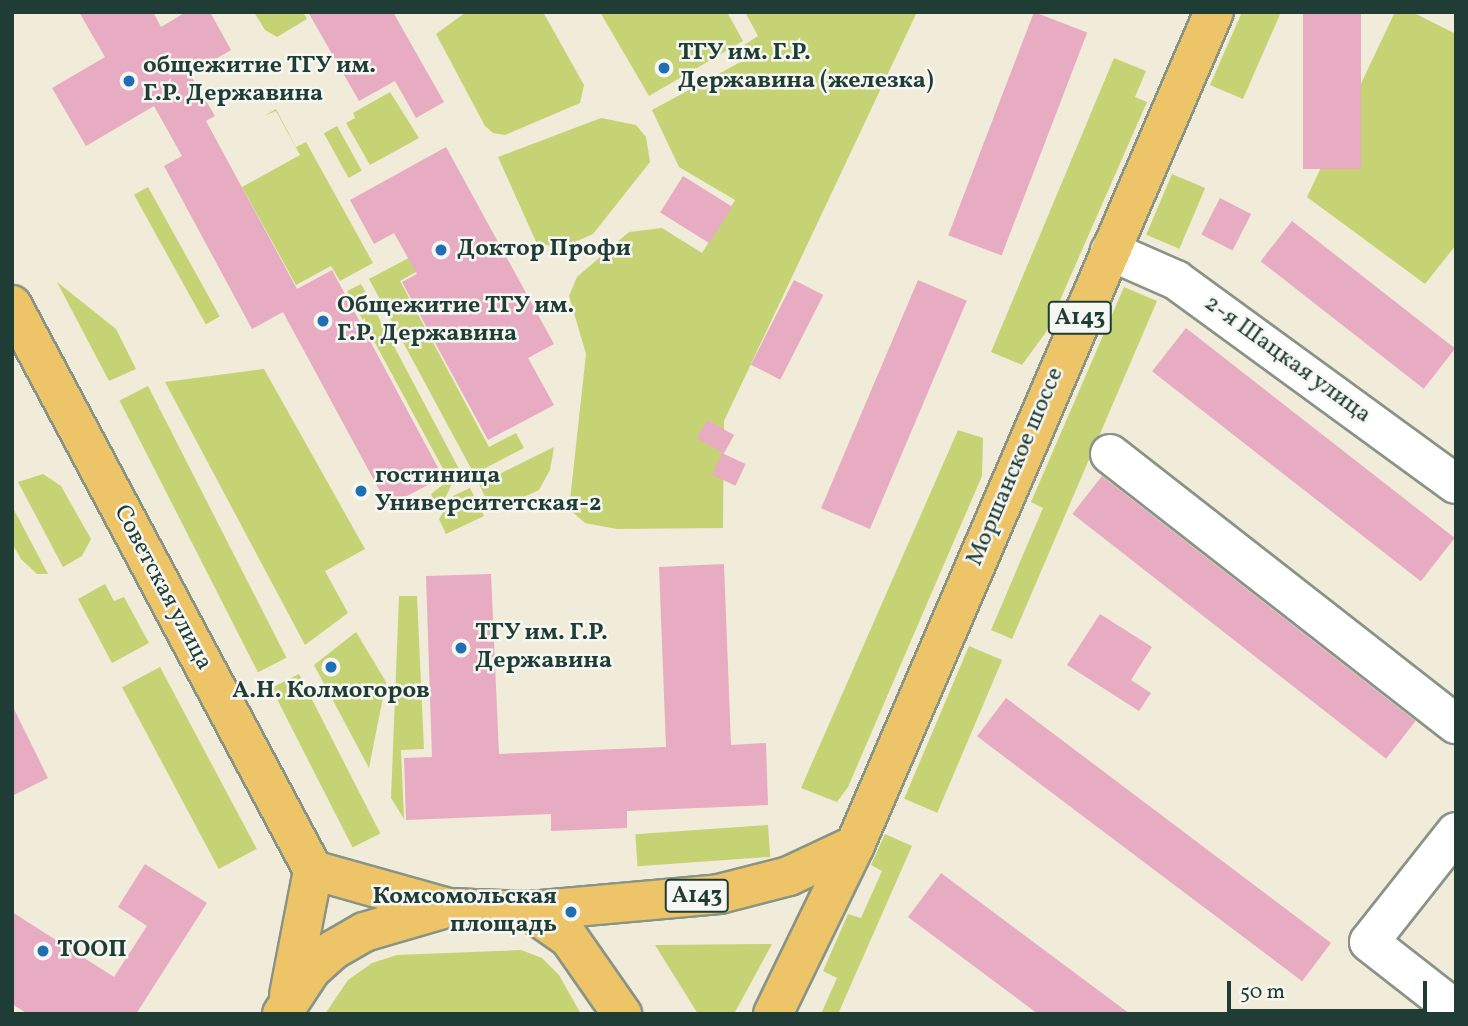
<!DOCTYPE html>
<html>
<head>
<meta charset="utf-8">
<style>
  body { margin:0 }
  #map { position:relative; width:1468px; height:1026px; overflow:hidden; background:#f1ebd9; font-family:Vollkorn,serif }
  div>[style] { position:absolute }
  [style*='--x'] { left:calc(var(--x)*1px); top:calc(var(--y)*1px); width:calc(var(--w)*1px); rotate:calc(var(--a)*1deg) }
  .green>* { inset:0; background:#c5d375; transform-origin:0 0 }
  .building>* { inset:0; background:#e7acc2; transform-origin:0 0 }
  .roads { filter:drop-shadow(2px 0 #889486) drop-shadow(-2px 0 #889486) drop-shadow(0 2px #889486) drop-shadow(0 -2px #889486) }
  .minor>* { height:38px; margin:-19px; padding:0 19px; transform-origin:19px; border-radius:19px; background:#fff }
  .major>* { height:38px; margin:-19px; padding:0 19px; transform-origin:19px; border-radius:19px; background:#eec469 }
  .dots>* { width:19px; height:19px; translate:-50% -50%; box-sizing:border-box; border:4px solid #f6f6f2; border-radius:50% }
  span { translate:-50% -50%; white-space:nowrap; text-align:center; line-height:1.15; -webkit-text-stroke:5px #f6f6f2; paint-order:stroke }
  .shield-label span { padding:2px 5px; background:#f6f6f2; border:2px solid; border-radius:5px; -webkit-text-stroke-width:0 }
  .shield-label { font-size:23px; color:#1f3d34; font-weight:700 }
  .poi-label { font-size:24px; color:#1f3d34; font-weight:700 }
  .left { translate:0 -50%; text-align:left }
  .right { translate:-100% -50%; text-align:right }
  .street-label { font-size:24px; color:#1f3d34 }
  .frame { position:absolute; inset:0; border:14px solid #1f3d34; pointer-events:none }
  .scale { position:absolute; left:1227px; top:981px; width:200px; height:32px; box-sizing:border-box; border:4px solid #1f3d34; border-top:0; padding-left:9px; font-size:21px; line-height:24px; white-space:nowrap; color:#1f3d34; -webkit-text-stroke:5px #f6f6f2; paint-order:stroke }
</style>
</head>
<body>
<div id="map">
  <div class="green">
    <div style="clip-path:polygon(254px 12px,303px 12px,307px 19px,277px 37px,265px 30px)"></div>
    <div style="clip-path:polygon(466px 12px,543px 12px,584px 85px,580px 103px,505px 135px,493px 133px,485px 126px,436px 34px)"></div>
    <div style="clip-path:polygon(600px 12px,727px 12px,743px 41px,649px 96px)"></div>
    <div style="clip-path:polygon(745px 12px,917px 12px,724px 421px,723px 528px,617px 529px,585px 523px,569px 509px,586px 354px,569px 296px,577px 277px,629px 232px,662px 228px,702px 253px,735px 200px,679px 167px,652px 110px,748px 58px,744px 45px,758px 36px)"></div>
    <div style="clip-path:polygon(1242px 12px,1281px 12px,1243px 99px,1210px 85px)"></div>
    <div style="clip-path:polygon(1395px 12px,1412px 12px,1456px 34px,1456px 245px,1425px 284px,1307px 197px)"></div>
    <div style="clip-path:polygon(1114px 58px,1146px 71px,1135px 97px,1147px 102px,1046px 332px,1022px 365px,991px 352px)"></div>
    <div style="clip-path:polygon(390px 92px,419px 138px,370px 165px,346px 123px,355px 118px,353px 113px)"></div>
    <div style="clip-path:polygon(276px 109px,296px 147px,306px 142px,373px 263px,340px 281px,331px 266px,296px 285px,242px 187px,300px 155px,276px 111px,264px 116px)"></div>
    <div style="clip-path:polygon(601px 118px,636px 125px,646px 137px,650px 162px,593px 234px,563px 247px,537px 244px,498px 157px)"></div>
    <div style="left:337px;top:126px;width:51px;height:15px;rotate:61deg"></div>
    <div style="left:1172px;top:174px;width:36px;height:66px;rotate:23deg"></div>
    <div style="left:148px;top:187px;width:148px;height:16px;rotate:61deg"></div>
    <div style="clip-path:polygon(418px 253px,425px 267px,400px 281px,489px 447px,516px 433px,524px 448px,474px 474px,369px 279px)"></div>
    <div style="clip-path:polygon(57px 282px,116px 329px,136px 369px,109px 381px)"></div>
    <div style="clip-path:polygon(361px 284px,459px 469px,439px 511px,431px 494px,449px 480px,347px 291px)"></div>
    <div style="clip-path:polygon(1124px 287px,1157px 301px,1012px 639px,991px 630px,1043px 508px,1031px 502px)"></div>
    <div style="clip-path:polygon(264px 369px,365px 549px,325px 571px,348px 613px,305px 645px,165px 382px)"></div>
    <div style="left:148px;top:386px;width:305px;height:32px;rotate:63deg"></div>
    <div style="clip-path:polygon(958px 430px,983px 438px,982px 476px,848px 787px,837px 802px,801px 788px)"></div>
    <div style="clip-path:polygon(554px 447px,550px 470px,539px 490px,492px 512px,479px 484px)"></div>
    <div style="clip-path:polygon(43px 474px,61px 486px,91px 539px,82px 556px,63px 567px,18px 482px)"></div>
    <div style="clip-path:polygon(470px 488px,484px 516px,446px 534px,439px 519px,453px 496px)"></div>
    <div style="clip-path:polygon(12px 506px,48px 574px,37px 574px,21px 559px,12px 543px)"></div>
    <div style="clip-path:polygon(105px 584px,114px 601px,124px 597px,149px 643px,112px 663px,78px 599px)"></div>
    <div style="clip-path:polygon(399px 596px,417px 596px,424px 749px,401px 750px,404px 819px,391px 798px)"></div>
    <div style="clip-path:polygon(356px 632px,386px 682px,369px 768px,314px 665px)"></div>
    <div style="left:969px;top:646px;width:36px;height:166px;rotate:23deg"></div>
    <div style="left:160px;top:667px;width:206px;height:43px;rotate:62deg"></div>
    <div style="left:299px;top:674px;width:179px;height:31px;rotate:63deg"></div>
    <div style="left:768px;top:825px;width:32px;height:133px;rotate:86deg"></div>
    <div style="clip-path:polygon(885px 834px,912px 846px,838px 1014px,821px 1014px,837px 978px,823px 971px,848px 914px,861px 918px,882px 871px,871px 865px)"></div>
    <div style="clip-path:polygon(772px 944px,734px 1014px,698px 1014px,655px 945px)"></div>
    <div style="clip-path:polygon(521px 950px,542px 958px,559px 975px,581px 1014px,325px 1014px,348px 980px,372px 963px,397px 955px)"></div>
  </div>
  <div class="building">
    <div style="clip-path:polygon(79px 12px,153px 12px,161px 27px,186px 12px,210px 12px,231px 50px,190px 74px,215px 116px,206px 121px,297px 289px,332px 270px,443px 477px,388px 506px,283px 312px,252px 329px,164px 166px,182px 156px,154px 106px,86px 146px,52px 88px,105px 57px)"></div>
    <div style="clip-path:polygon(308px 12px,393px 12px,444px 102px,416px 118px,395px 81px,359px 101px)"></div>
    <div style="left:1034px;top:12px;width:57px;height:239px;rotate:21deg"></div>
    <div style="left:1303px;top:12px;width:58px;height:157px"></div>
    <div style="clip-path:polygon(446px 147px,554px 344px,528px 358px,554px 405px,488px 440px,402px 282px,417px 274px,394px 233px,374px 244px,350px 200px)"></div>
    <div style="left:683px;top:176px;width:58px;height:43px;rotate:32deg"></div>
    <div style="left:1220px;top:198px;width:35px;height:41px;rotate:27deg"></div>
    <div style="left:1292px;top:221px;width:207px;height:51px;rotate:38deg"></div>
    <div style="left:794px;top:280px;width:33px;height:95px;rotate:27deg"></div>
    <div style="left:918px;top:280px;width:53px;height:248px;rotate:23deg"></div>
    <div style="left:1186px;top:328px;width:341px;height:55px;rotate:38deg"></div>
    <div style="left:707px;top:420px;width:31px;height:21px;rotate:29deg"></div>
    <div style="left:722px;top:453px;width:26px;height:24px;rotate:25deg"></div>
    <div style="left:1102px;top:476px;width:398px;height:48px;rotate:38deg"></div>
    <div style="clip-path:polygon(724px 564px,731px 745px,766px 743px,768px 805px,627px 811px,627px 828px,551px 831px,551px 814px,406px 820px,404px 758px,432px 757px,426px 576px,491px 574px,499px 754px,666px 747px,659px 567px)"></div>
    <div style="clip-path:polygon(1100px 614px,1152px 647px,1131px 680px,1151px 693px,1139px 711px,1067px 665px)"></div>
    <div style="left:1006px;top:698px;width:407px;height:48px;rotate:37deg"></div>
    <div style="clip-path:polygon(12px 705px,48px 778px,12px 796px)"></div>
    <div style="clip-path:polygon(145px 864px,207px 903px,136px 1014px,28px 1014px,12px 1004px,12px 912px,114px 977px,147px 926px,118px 907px)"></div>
    <div style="clip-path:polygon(941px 873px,1130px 1014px,1038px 1014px,908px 917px)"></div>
  </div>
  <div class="roads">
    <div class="minor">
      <div style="--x:1110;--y:251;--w:72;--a:23.7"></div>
      <div style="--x:1176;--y:280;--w:346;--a:36.1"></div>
      <div style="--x:1110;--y:454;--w:439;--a:38"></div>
      <div style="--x:1456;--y:832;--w:140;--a:128.3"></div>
      <div style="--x:1369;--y:942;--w:110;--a:38"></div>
    </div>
    <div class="major">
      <div style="--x:12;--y:305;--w:640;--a:61.95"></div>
      <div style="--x:313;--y:870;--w:140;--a:15.7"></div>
      <div style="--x:448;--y:908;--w:82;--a:2.1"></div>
      <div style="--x:530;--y:911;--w:190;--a:-5.1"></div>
      <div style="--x:719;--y:894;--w:72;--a:-14.4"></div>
      <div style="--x:789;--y:876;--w:73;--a:-25.2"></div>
      <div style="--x:530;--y:911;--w:47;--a:34.7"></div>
      <div style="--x:569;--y:938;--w:93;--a:55.1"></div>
      <div style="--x:289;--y:995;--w:127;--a:-79.1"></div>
      <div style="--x:282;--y:1014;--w:53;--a:-56.6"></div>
      <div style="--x:311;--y:970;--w:30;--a:-42"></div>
      <div style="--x:333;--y:950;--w:36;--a:-30"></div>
      <div style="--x:364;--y:932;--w:85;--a:-16.3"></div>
      <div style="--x:773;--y:1014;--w:188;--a:-64.1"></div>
      <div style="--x:855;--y:845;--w:907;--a:-66.69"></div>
    </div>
  </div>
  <div class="dots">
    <div style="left:664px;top:68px;background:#1f6fb2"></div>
    <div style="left:129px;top:81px;background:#1f6fb2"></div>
    <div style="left:441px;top:250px;background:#1f6fb2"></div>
    <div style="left:323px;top:321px;background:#1f6fb2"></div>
    <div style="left:361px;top:491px;background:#1f6fb2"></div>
    <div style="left:461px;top:648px;background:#1f6fb2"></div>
    <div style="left:331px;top:667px;background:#1f6fb2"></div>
    <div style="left:571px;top:912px;background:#1f6fb2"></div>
    <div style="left:43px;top:951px;background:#1f6fb2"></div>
  </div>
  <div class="shield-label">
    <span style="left:1080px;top:318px">А143</span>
    <span style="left:697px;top:896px">А143</span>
  </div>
  <div class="poi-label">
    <span class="left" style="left:678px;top:68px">ТГУ им. Г.Р.<br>Державина (железка)</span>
    <span class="left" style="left:143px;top:81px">общежитие ТГУ им.<br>Г.Р. Державина</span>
    <span class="left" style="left:457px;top:250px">Доктор Профи</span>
    <span class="left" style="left:337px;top:321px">Общежитие ТГУ им.<br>Г.Р. Державина</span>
    <span class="left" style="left:375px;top:491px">гостиница<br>Университетская-2</span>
    <span class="left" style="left:475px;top:648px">ТГУ им. Г.Р.<br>Державина</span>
    <span style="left:331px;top:692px">А.Н. Колмогоров</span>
    <span class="right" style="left:557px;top:912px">Комсомольская<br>площадь</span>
    <span class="left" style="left:57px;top:951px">ТООП</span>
  </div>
  <div class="street-label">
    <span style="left:1287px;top:360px;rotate:36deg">2-я Шацкая улица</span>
    <span style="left:1016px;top:467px;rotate:-67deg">Моршанское шоссе</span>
    <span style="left:162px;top:588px;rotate:62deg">Советская улица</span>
  </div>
  <div class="frame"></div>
  <div class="scale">50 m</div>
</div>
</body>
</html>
